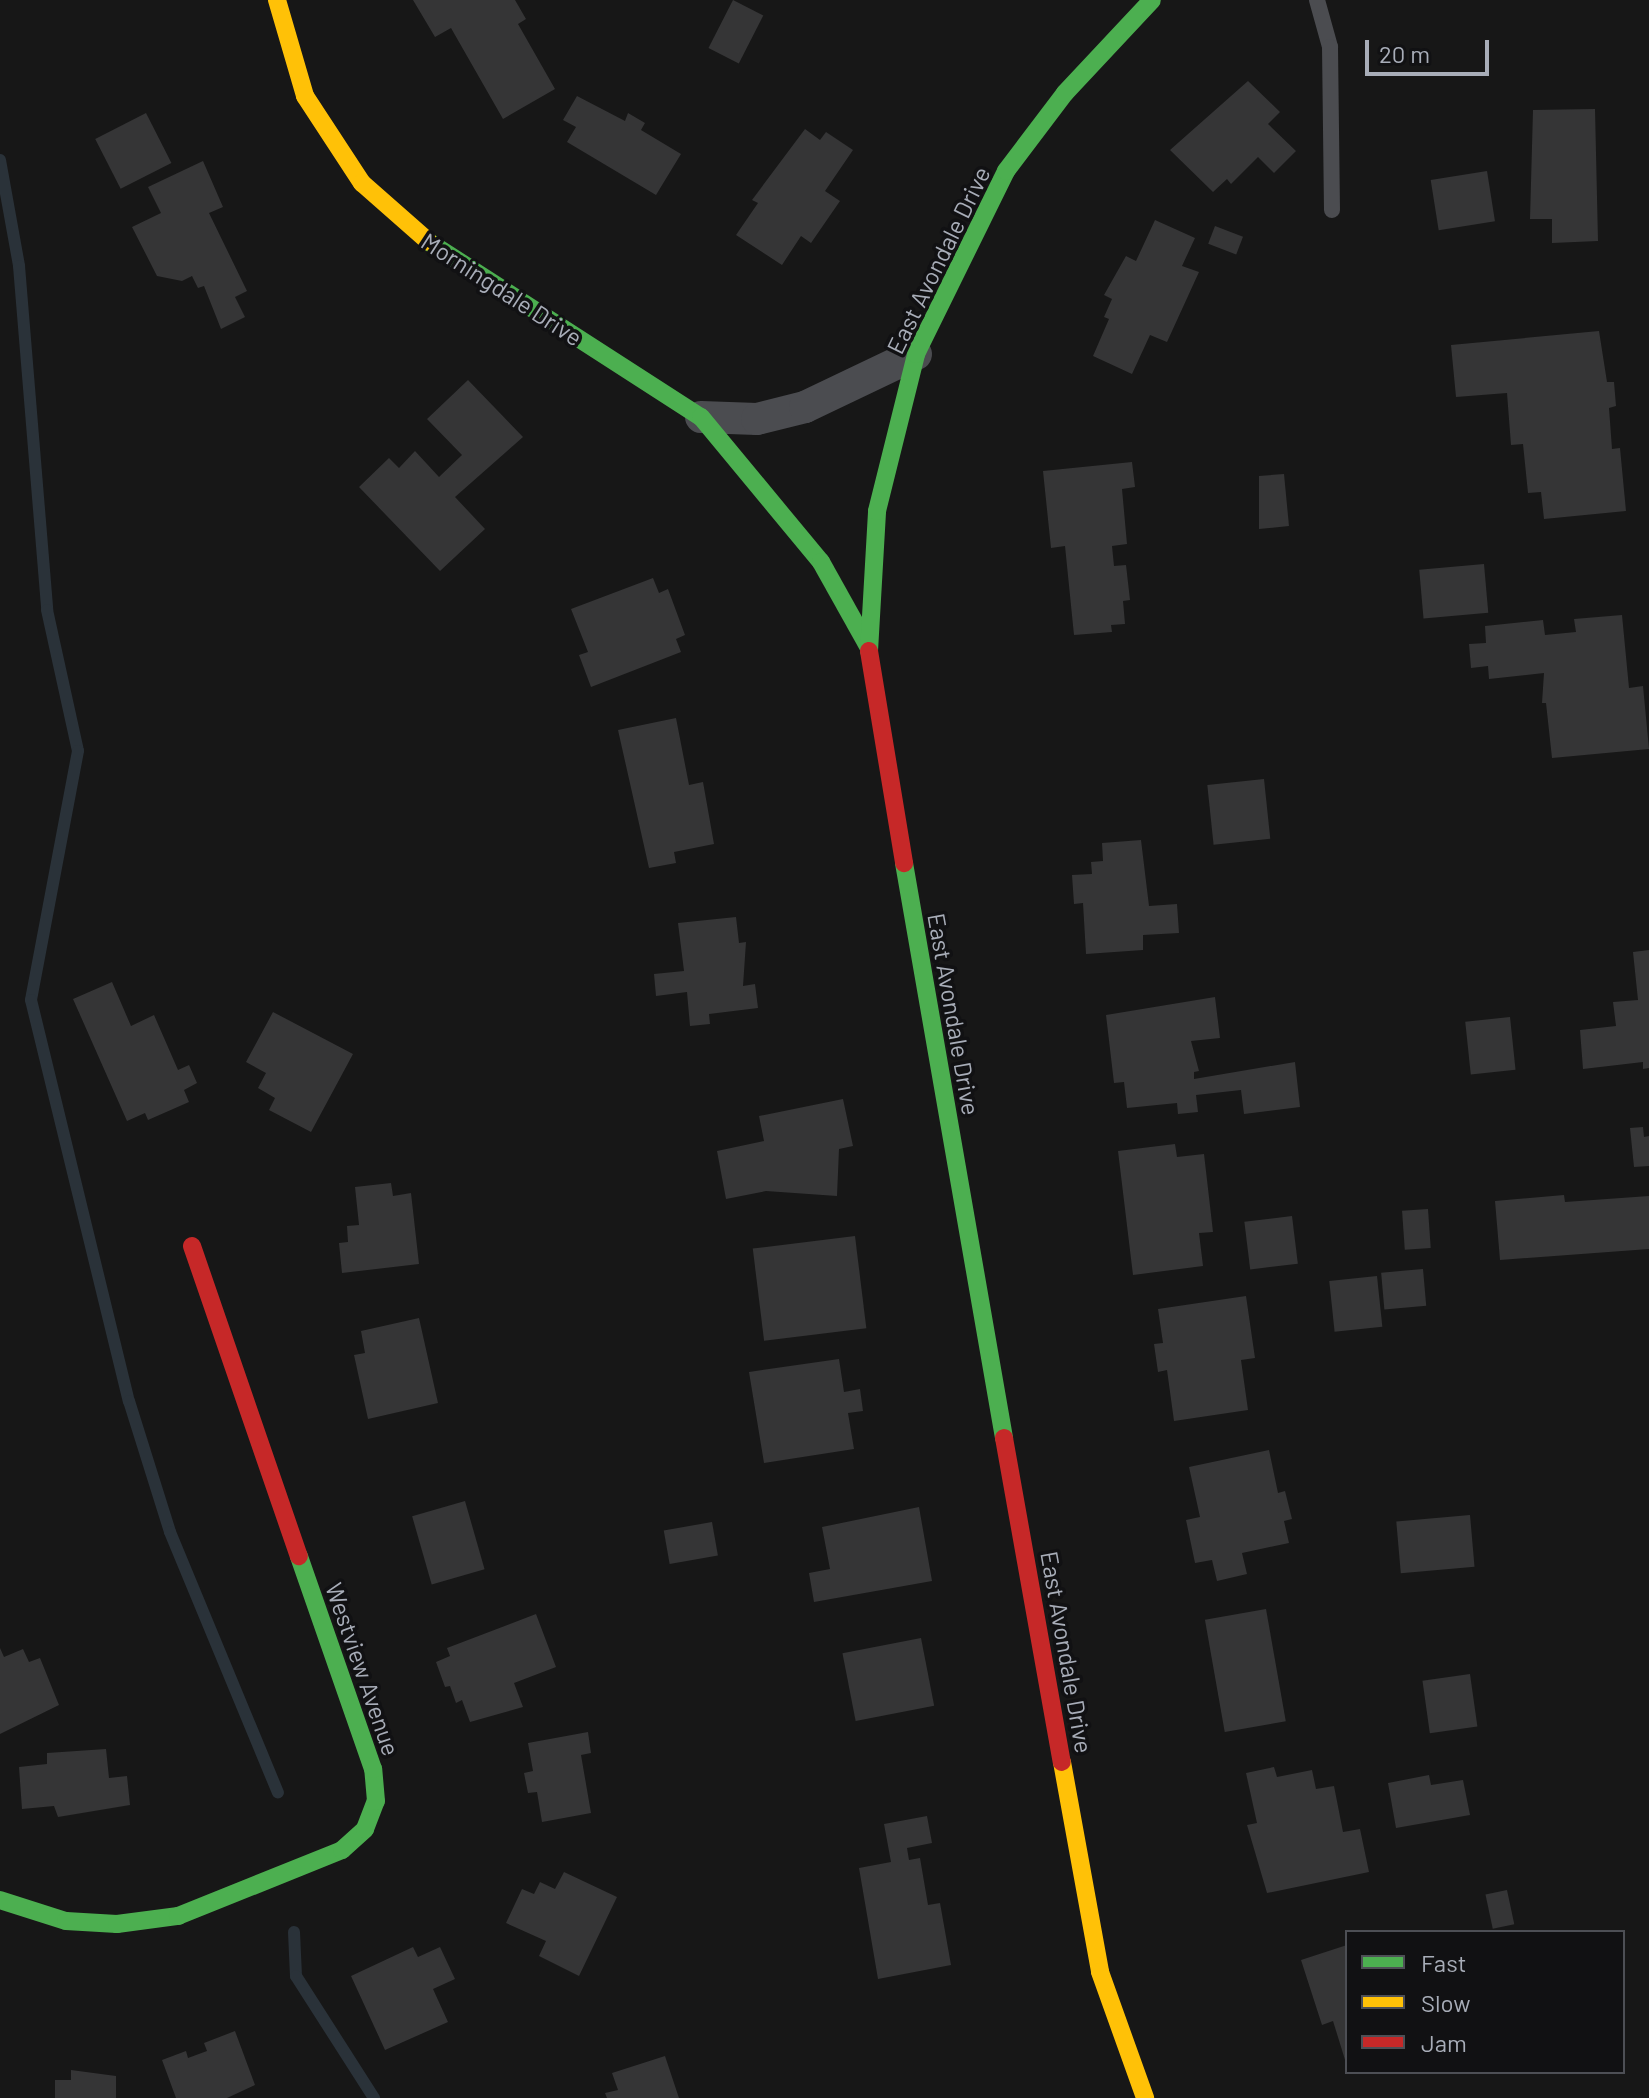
<!DOCTYPE html>
<html>
<head>
<meta charset="utf-8">
<style>
  body { margin:0 }
  #map { position:relative; width:1649px; height:2098px; overflow:hidden; background:#171717; font-family:Barlow,sans-serif }
  div>[style] { position:absolute }
  [style*='--x'] { left:calc(var(--x)*1px); top:calc(var(--y)*1px); width:calc(var(--w)*1px); rotate:calc(var(--a)*1deg) }
  .stream>* { height:12px; margin:-6px; padding:0 6px; transform-origin:6px; border-radius:6px; background:#2a3239 }
  .building>* { inset:0; background:#353536; transform-origin:0 0 }
  .lane>* { height:16px; margin:-8px; padding:0 8px; transform-origin:8px; border-radius:8px; background:#4b4c50 }
  .street>* { height:32px; margin:-16px; padding:0 16px; transform-origin:16px; border-radius:16px; background:#4b4c50 }
  .fast>* { height:18px; margin:-9px; padding:0 9px; transform-origin:9px; border-radius:9px; background:#4caf50 }
  .slow>* { height:18px; margin:-9px; padding:0 9px; transform-origin:9px; border-radius:9px; background:#ffc107 }
  .jam>* { height:18px; margin:-9px; padding:0 9px; transform-origin:9px; border-radius:9px; background:#c62828 }
  span { translate:-50% -50%; white-space:nowrap; text-align:center; line-height:1.15; -webkit-text-stroke:7px #111113; paint-order:stroke }
  .street-label { font-size:24px; color:#a8adb8 }
  .legend { position:absolute; left:1345px; top:1930px; width:280px; height:144px; box-sizing:border-box; background:#111113; border:2px solid #4d4f55; margin:0; padding:10px 14px; list-style:none; font-size:24px; color:#a8adb8 }
  .legend li { display:flex; align-items:center; gap:16px; height:40px }
  .legend b { width:40px; border:2px solid #4d4f55 }
  .scale { position:absolute; left:1365px; top:40px; width:124px; height:36px; box-sizing:border-box; border:4px solid #a8adb8; border-top:0; padding-left:10px; font-size:24px; line-height:28px; white-space:nowrap; color:#a8adb8; -webkit-text-stroke:6px #111113; paint-order:stroke }
</style>
</head>
<body>
<div id="map">
  <div class="stream">
    <div style="--x:0;--y:160;--w:108;--a:79.8"></div>
    <div style="--x:19;--y:266;--w:345;--a:85.3"></div>
    <div style="--x:47;--y:610;--w:144;--a:77.6"></div>
    <div style="--x:78;--y:751;--w:253;--a:100.7"></div>
    <div style="--x:31;--y:1000;--w:413;--a:76.3"></div>
    <div style="--x:129;--y:1401;--w:137;--a:72.6"></div>
    <div style="--x:170;--y:1532;--w:282;--a:67.5"></div>
    <div style="--x:294;--y:1932;--w:44;--a:87.4"></div>
    <div style="--x:296;--y:1976;--w:145;--a:57.4"></div>
  </div>
  <div class="building">
    <div style="clip-path:polygon(413px 0,515px 0,526px 19px,518px 24px,555px 89px,503px 119px,451px 28px,435px 37px)"></div>
    <div style="left:733px;top:0;width:34px;height:54px;rotate:27deg"></div>
    <div style="clip-path:polygon(1248px 81px,1280px 112px,1268px 124px,1296px 151px,1274px 173px,1258px 157px,1231px 184px,1227px 179px,1213px 192px,1170px 150px)"></div>
    <div style="clip-path:polygon(577px 96px,625px 121px,628px 113px,645px 123px,641px 130px,681px 154px,656px 195px,567px 142px,576px 127px,563px 120px)"></div>
    <div style="clip-path:polygon(1595px 109px,1598px 241px,1552px 243px,1552px 219px,1530px 219px,1533px 110px)"></div>
    <div style="left:146px;top:113px;width:56px;height:57px;rotate:63deg"></div>
    <div style="clip-path:polygon(805px 129px,820px 140px,826px 132px,853px 150px,825px 191px,840px 201px,811px 243px,801px 236px,782px 265px,736px 235px,758px 203px,752px 200px)"></div>
    <div style="clip-path:polygon(203px 161px,223px 207px,209px 213px,247px 291px,235px 297px,245px 317px,221px 329px,204px 286px,198px 288px,192px 276px,182px 281px,157px 276px,132px 227px,161px 213px,148px 187px)"></div>
    <div style="left:1487px;top:171px;width:51px;height:57px;rotate:81deg"></div>
    <div style="clip-path:polygon(1155px 220px,1195px 238px,1182px 266px,1199px 272px,1167px 342px,1150px 335px,1132px 374px,1093px 356px,1109px 319px,1104px 317px,1112px 299px,1104px 295px,1126px 256px,1136px 261px)"></div>
    <div style="left:1215px;top:226px;width:30px;height:19px;rotate:21deg"></div>
    <div style="clip-path:polygon(1599px 331px,1607px 382px,1614px 382px,1616px 406px,1609px 408px,1612px 449px,1620px 448px,1626px 511px,1544px 519px,1541px 492px,1528px 493px,1523px 444px,1511px 445px,1507px 393px,1456px 397px,1451px 345px)"></div>
    <div style="clip-path:polygon(468px 380px,523px 437px,455px 497px,485px 529px,440px 571px,359px 487px,389px 458px,399px 468px,415px 451px,439px 477px,462px 455px,427px 419px)"></div>
    <div style="clip-path:polygon(1132px 462px,1135px 487px,1122px 489px,1127px 544px,1112px 546px,1114px 566px,1126px 565px,1130px 600px,1123px 601px,1125px 624px,1111px 625px,1112px 632px,1074px 635px,1065px 546px,1051px 548px,1043px 471px)"></div>
    <div style="clip-path:polygon(1284px 474px,1289px 526px,1259px 529px,1259px 476px)"></div>
    <div style="left:1484px;top:564px;width:49px;height:65px;rotate:85deg"></div>
    <div style="clip-path:polygon(653px 578px,659px 593px,668px 589px,685px 635px,676px 639px,681px 652px,591px 687px,579px 655px,588px 652px,571px 609px)"></div>
    <div style="clip-path:polygon(1622px 615px,1629px 688px,1643px 686px,1649px 749px,1552px 758px,1546px 703px,1542px 703px,1544px 673px,1489px 679px,1488px 666px,1471px 668px,1469px 644px,1486px 643px,1485px 626px,1543px 620px,1545px 635px,1576px 632px,1574px 619px)"></div>
    <div style="clip-path:polygon(676px 718px,689px 785px,703px 782px,714px 844px,674px 852px,676px 863px,649px 868px,618px 730px)"></div>
    <div style="left:1264px;top:779px;width:60px;height:57px;rotate:84deg"></div>
    <div style="clip-path:polygon(1141px 840px,1149px 906px,1177px 904px,1179px 933px,1143px 935px,1143px 950px,1086px 954px,1083px 903px,1074px 904px,1072px 875px,1092px 874px,1091px 862px,1103px 861px,1102px 843px)"></div>
    <div style="clip-path:polygon(736px 917px,739px 943px,746px 942px,743px 986px,755px 984px,758px 1008px,709px 1014px,710px 1024px,690px 1026px,687px 992px,656px 996px,654px 974px,684px 971px,678px 923px)"></div>
    <div style="clip-path:polygon(1649px 950px,1649px 1068px,1643px 1069px,1643px 1062px,1583px 1069px,1580px 1030px,1616px 1026px,1613px 1002px,1638px 1000px,1633px 952px)"></div>
    <div style="clip-path:polygon(112px 982px,131px 1026px,154px 1015px,178px 1070px,189px 1065px,197px 1083px,184px 1090px,189px 1102px,148px 1120px,145px 1113px,127px 1121px,73px 999px)"></div>
    <div style="clip-path:polygon(1215px 997px,1220px 1038px,1191px 1041px,1199px 1071px,1194px 1072px,1194px 1079px,1295px 1062px,1300px 1107px,1244px 1114px,1241px 1090px,1196px 1095px,1198px 1112px,1178px 1114px,1177px 1103px,1127px 1108px,1124px 1082px,1114px 1083px,1106px 1015px)"></div>
    <div style="clip-path:polygon(273px 1012px,353px 1054px,311px 1132px,269px 1110px,275px 1098px,258px 1088px,266px 1073px,246px 1062px)"></div>
    <div style="left:1510px;top:1017px;width:53px;height:45px;rotate:84deg"></div>
    <div style="clip-path:polygon(843px 1099px,853px 1146px,839px 1149px,837px 1196px,766px 1191px,726px 1199px,717px 1151px,764px 1141px,759px 1116px)"></div>
    <div style="clip-path:polygon(1643px 1127px,1644px 1137px,1649px 1136px,1649px 1166px,1634px 1167px,1630px 1128px)"></div>
    <div style="clip-path:polygon(1175px 1144px,1177px 1157px,1204px 1154px,1213px 1232px,1199px 1233px,1203px 1266px,1133px 1275px,1118px 1151px)"></div>
    <div style="clip-path:polygon(391px 1183px,393px 1196px,411px 1193px,419px 1264px,342px 1273px,339px 1243px,348px 1242px,347px 1226px,359px 1225px,355px 1187px)"></div>
    <div style="clip-path:polygon(1564px 1195px,1565px 1202px,1649px 1196px,1649px 1249px,1500px 1260px,1495px 1201px)"></div>
    <div style="left:1428px;top:1209px;width:39px;height:26px;rotate:86deg"></div>
    <div style="left:1292px;top:1216px;width:48px;height:48px;rotate:83deg"></div>
    <div style="left:855px;top:1236px;width:93px;height:103px;rotate:83deg"></div>
    <div style="left:1423px;top:1269px;width:37px;height:42px;rotate:85deg"></div>
    <div style="left:1377px;top:1276px;width:51px;height:48px;rotate:84deg"></div>
    <div style="clip-path:polygon(1246px 1296px,1255px 1358px,1241px 1360px,1248px 1410px,1174px 1421px,1167px 1370px,1158px 1372px,1154px 1344px,1163px 1343px,1158px 1309px)"></div>
    <div style="clip-path:polygon(419px 1318px,438px 1403px,368px 1419px,354px 1355px,365px 1353px,361px 1331px)"></div>
    <div style="clip-path:polygon(839px 1359px,844px 1392px,860px 1389px,863px 1411px,848px 1413px,854px 1449px,764px 1463px,749px 1372px)"></div>
    <div style="clip-path:polygon(1269px 1450px,1278px 1493px,1285px 1491px,1292px 1519px,1284px 1521px,1289px 1543px,1242px 1553px,1247px 1574px,1217px 1581px,1212px 1560px,1195px 1563px,1186px 1520px,1200px 1517px,1189px 1467px)"></div>
    <div style="left:465px;top:1501px;width:71px;height:55px;rotate:74deg"></div>
    <div style="clip-path:polygon(919px 1507px,932px 1581px,814px 1602px,809px 1573px,830px 1569px,822px 1527px)"></div>
    <div style="left:1470px;top:1515px;width:52px;height:74px;rotate:85deg"></div>
    <div style="left:712px;top:1522px;width:34px;height:49px;rotate:80deg"></div>
    <div style="left:1266px;top:1609px;width:114px;height:62px;rotate:80deg"></div>
    <div style="clip-path:polygon(536px 1614px,556px 1667px,514px 1683px,523px 1707px,470px 1722px,462px 1700px,456px 1703px,450px 1686px,445px 1687px,436px 1662px,450px 1656px,447px 1648px)"></div>
    <div style="left:921px;top:1638px;width:69px;height:80px;rotate:79deg"></div>
    <div style="clip-path:polygon(0 1648px,4px 1657px,23px 1649px,29px 1662px,40px 1658px,59px 1705px,0 1734px)"></div>
    <div style="left:1470px;top:1674px;width:53px;height:48px;rotate:82deg"></div>
    <div style="clip-path:polygon(588px 1732px,591px 1753px,581px 1755px,591px 1813px,542px 1822px,537px 1792px,528px 1793px,524px 1773px,533px 1771px,528px 1743px)"></div>
    <div style="clip-path:polygon(106px 1749px,109px 1778px,127px 1776px,130px 1805px,58px 1817px,54px 1806px,22px 1809px,19px 1767px,47px 1764px,47px 1753px)"></div>
    <div style="clip-path:polygon(1274px 1767px,1277px 1777px,1312px 1770px,1316px 1789px,1334px 1786px,1343px 1832px,1360px 1829px,1369px 1872px,1267px 1893px,1247px 1825px,1257px 1823px,1246px 1773px)"></div>
    <div style="clip-path:polygon(1429px 1775px,1431px 1785px,1463px 1780px,1470px 1815px,1396px 1828px,1388px 1783px)"></div>
    <div style="clip-path:polygon(927px 1816px,932px 1843px,907px 1848px,909px 1860px,920px 1858px,928px 1905px,940px 1903px,951px 1965px,878px 1979px,859px 1868px,891px 1862px,884px 1824px)"></div>
    <div style="clip-path:polygon(564px 1872px,617px 1897px,579px 1976px,539px 1956px,546px 1941px,506px 1923px,522px 1889px,534px 1894px,540px 1882px,555px 1889px)"></div>
    <div style="left:1507px;top:1890px;width:35px;height:22px;rotate:78deg"></div>
    <div style="clip-path:polygon(1347px 1945px,1347px 2063px,1346px 2063px,1333px 2021px,1322px 2025px,1301px 1960px)"></div>
    <div style="clip-path:polygon(413px 1947px,418px 1957px,440px 1947px,455px 1979px,433px 1989px,448px 2022px,385px 2050px,351px 1976px)"></div>
    <div style="clip-path:polygon(235px 2031px,255px 2085px,227px 2098px,176px 2098px,162px 2060px,186px 2051px,188px 2058px,207px 2051px,204px 2043px)"></div>
    <div style="clip-path:polygon(665px 2056px,679px 2098px,607px 2098px,605px 2093px,618px 2090px,612px 2073px)"></div>
    <div style="clip-path:polygon(71px 2070px,116px 2076px,116px 2098px,55px 2098px,55px 2080px,71px 2080px)"></div>
  </div>
  <div class="lane">
    <div style="--x:1317;--y:0;--w:49;--a:74.5"></div>
    <div style="--x:1330;--y:47;--w:163;--a:89.3"></div>
  </div>
  <div class="street">
    <div style="--x:701;--y:417;--w:56;--a:2"></div>
    <div style="--x:757;--y:419;--w:49;--a:-14"></div>
    <div style="--x:805;--y:407;--w:123;--a:-25.5"></div>
  </div>
  <div class="fast">
    <div style="--x:429;--y:242;--w:323;--a:32.8"></div>
    <div style="--x:701;--y:417;--w:188;--a:50.4"></div>
    <div style="--x:821;--y:562;--w:96;--a:60.8"></div>
    <div style="--x:869;--y:651;--w:140;--a:-86.7"></div>
    <div style="--x:877;--y:511;--w:162;--a:-76"></div>
    <div style="--x:916;--y:354;--w:204;--a:-63.8"></div>
    <div style="--x:1006;--y:171;--w:98;--a:-52.9"></div>
    <div style="--x:1065;--y:93;--w:127;--a:-46.9"></div>
    <div style="--x:904;--y:863;--w:584;--a:80.13"></div>
    <div style="--x:0;--y:1900;--w:69;--a:17.7"></div>
    <div style="--x:66;--y:1921;--w:51;--a:3.4"></div>
    <div style="--x:117;--y:1924;--w:62;--a:-7.5"></div>
    <div style="--x:178;--y:1916;--w:177;--a:-21.9"></div>
    <div style="--x:342;--y:1850;--w:31;--a:-42"></div>
    <div style="--x:365;--y:1829;--w:30;--a:-69"></div>
    <div style="--x:376;--y:1801;--w:32;--a:-95"></div>
    <div style="--x:373;--y:1769;--w:225;--a:-109.2"></div>
  </div>
  <div class="slow">
    <div style="--x:277;--y:0;--w:100;--a:73.7"></div>
    <div style="--x:305;--y:96;--w:104;--a:56.8"></div>
    <div style="--x:362;--y:183;--w:89;--a:41.4"></div>
    <div style="--x:1062;--y:1762;--w:213;--a:79.7"></div>
    <div style="--x:1100;--y:1972;--w:134;--a:70.3"></div>
  </div>
  <div class="jam">
    <div style="--x:869;--y:651;--w:215;--a:80.6"></div>
    <div style="--x:192;--y:1246;--w:328;--a:71"></div>
    <div style="--x:1004;--y:1438;--w:329;--a:79.9"></div>
  </div>
  <div class="street-label">
    <span style="left:938px;top:260px;rotate:-64deg">East Avondale Drive</span>
    <span style="left:502px;top:289px;rotate:33deg">Morningdale Drive</span>
    <span style="left:954px;top:1014px;rotate:80deg">East Avondale Drive</span>
    <span style="left:1067px;top:1652px;rotate:80deg">East Avondale Drive</span>
    <span style="left:363px;top:1669px;rotate:71deg">Westview Avenue</span>
  </div>
  <ul class="legend">
  <li><b style="height:10px;background:#4caf50"></b>Fast</li>
  <li><b style="height:10px;background:#ffc107"></b>Slow</li>
  <li><b style="height:10px;background:#c62828"></b>Jam</li>
  </ul>
  <div class="scale">20 m</div>
</div>
</body>
</html>
